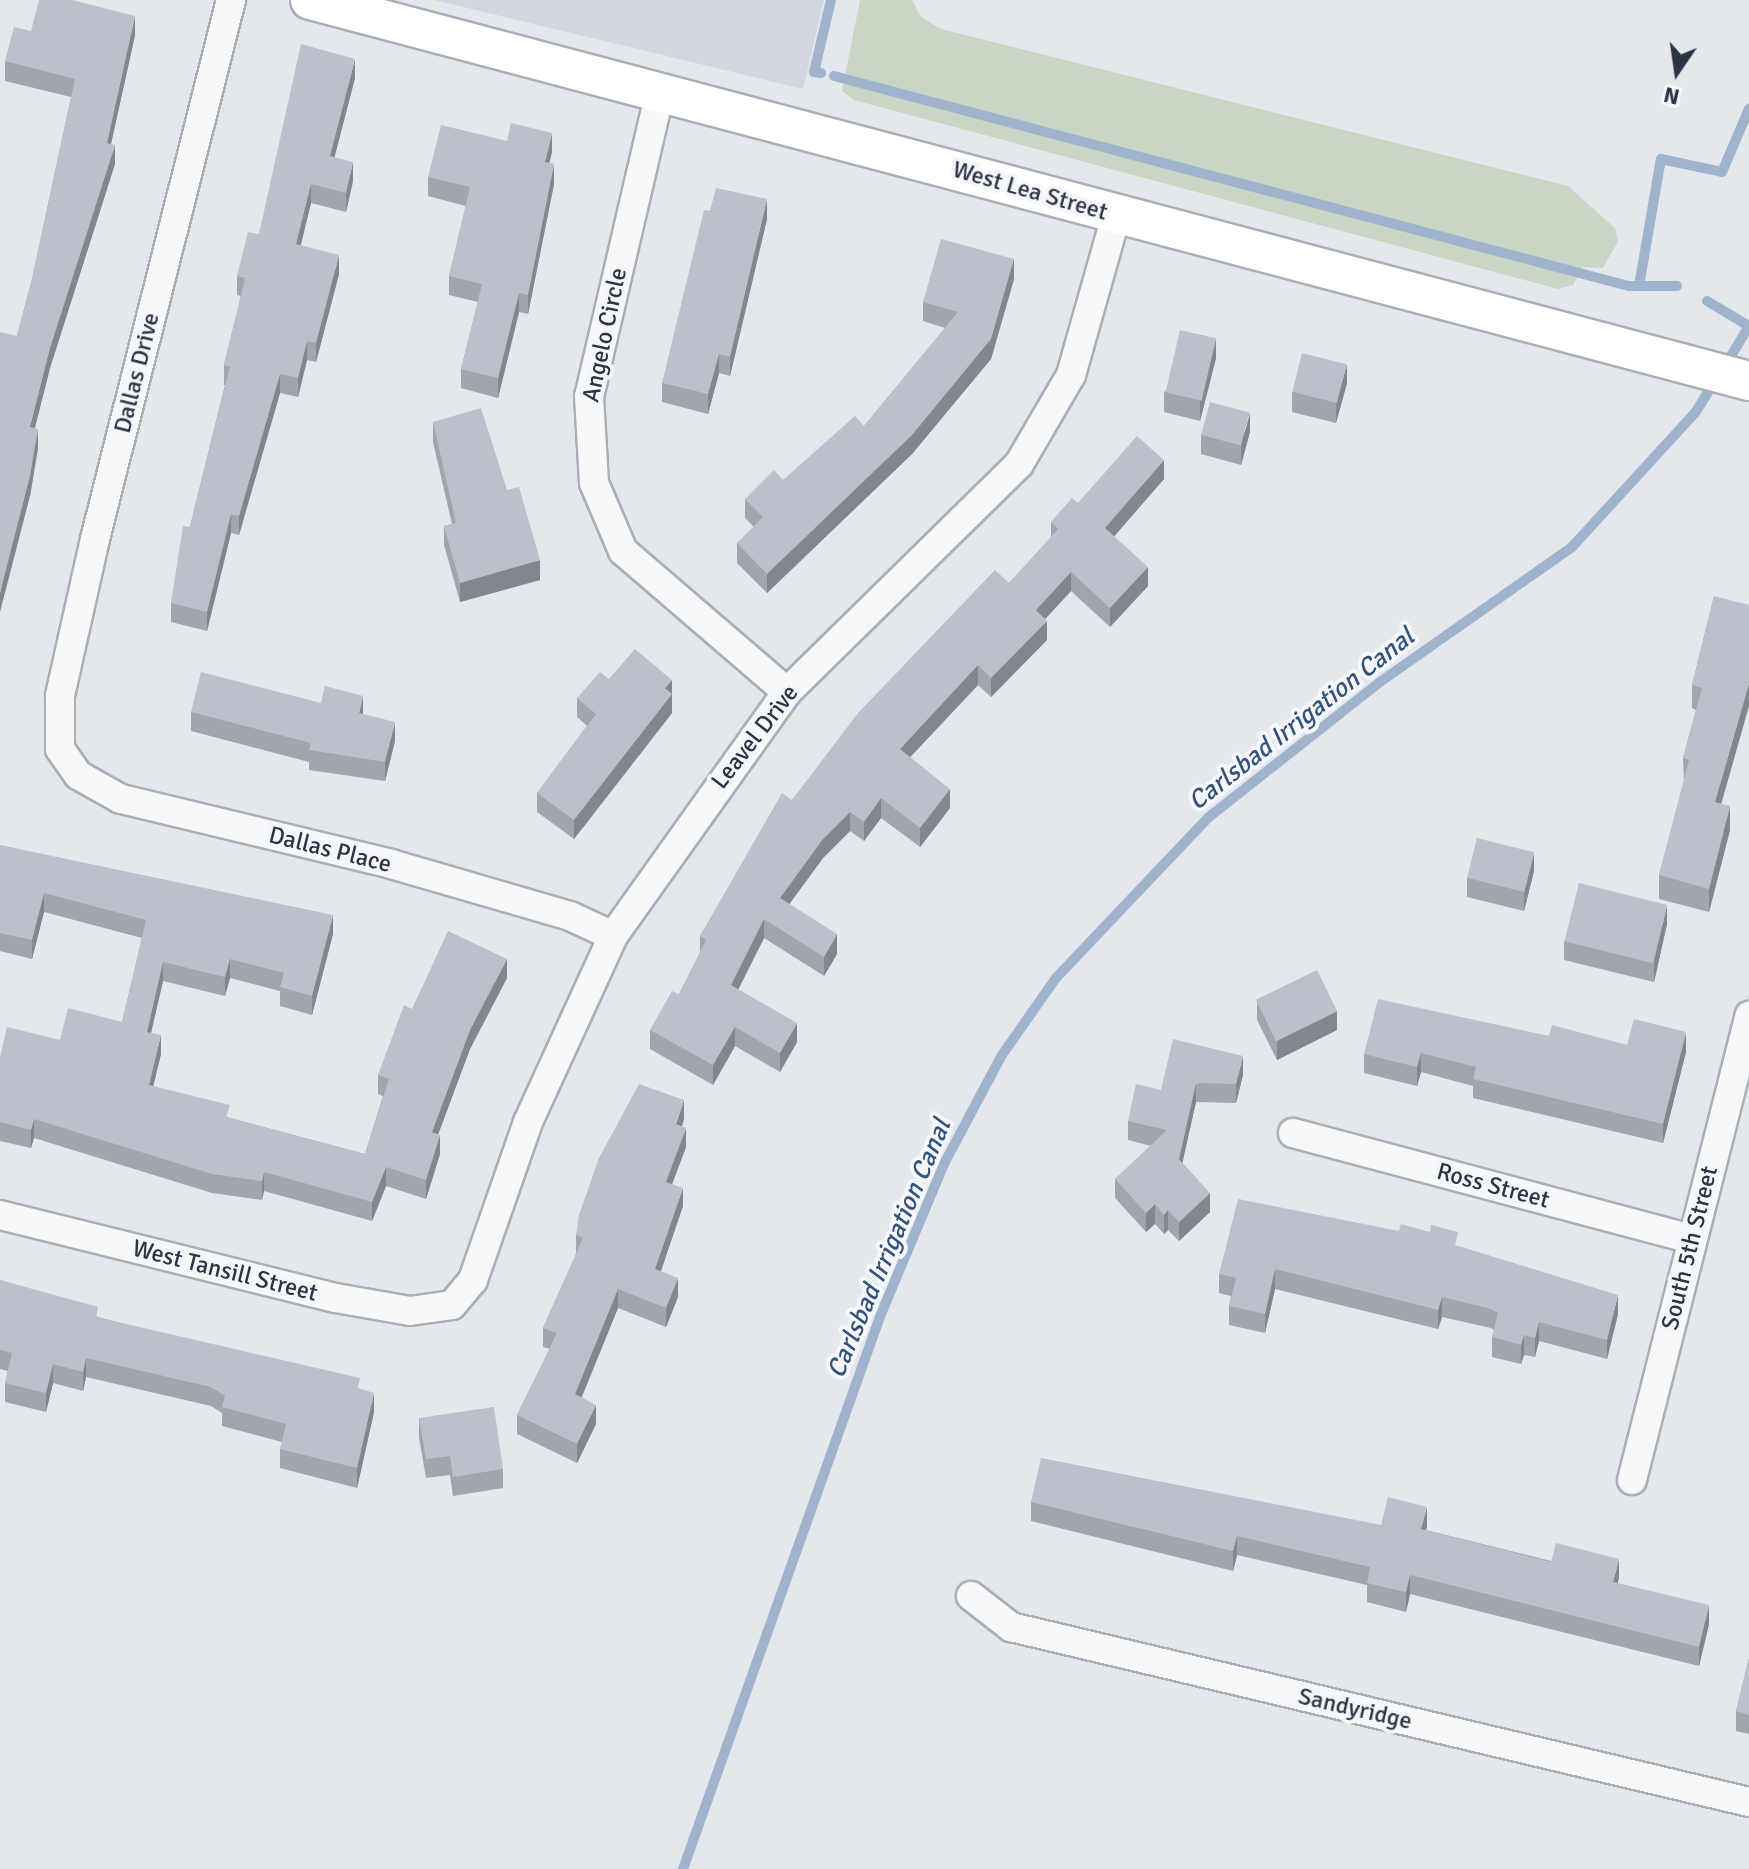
<!DOCTYPE html>
<html>
<head>
<meta charset="utf-8">
<style>
  body { margin:0 }
  #map { position:relative; width:1749px; height:1869px; overflow:hidden; background:#e4e7ec; font-family:Signika,sans-serif }
  div>[style] { position:absolute }
  [style*='--x'] { left:calc(var(--x)*1px); top:calc(var(--y)*1px); width:calc(var(--w)*1px); rotate:calc(var(--a)*1deg) }
  .built>* { inset:0; background:#d2d6de }
  .green>* { inset:0; background:#c9d6c5 }
  .stream>* { height:10px; margin:-5px; padding:0 5px; transform-origin:5px; border-radius:5px; background:#9fb4cc }
  .roads { filter:drop-shadow(2px 0 #a9aeb7) drop-shadow(-2px 0 #a9aeb7) drop-shadow(0 2px #a9aeb7) drop-shadow(0 -2px #a9aeb7) }
  .minor>* { height:28px; margin:-14px; padding:0 14px; transform-origin:14px; border-radius:14px; background:#f7f8fa }
  .secondary>* { height:38px; margin:-19px; padding:0 19px; transform-origin:19px; border-radius:19px; background:#fff }
  .wall>* { inset:0; background:#a1a5ae }
  .shaded-wall>* { inset:0; background:#83868d }
  .building>* { inset:0; background:#bbc0ca; transform-origin:0 0 }
  span { translate:-50% -50%; white-space:nowrap; text-align:center; line-height:1.15; -webkit-text-stroke:8px #f4f6f9; paint-order:stroke }
  .street-label { font-size:24px; color:#2b3445 }
  .water-label { font-size:26px; color:#34527a; font-style:italic }
  .north { position:absolute; left:1637px; top:32px; width:80px; height:80px; -webkit-text-stroke:6px #f4f6f9; paint-order:stroke; rotate:193deg; font-size:22px; font-weight:700; line-height:32px; text-align:center; color:#2b3445 }
  .north::after { content:''; display:block; margin:auto; width:28px; height:36px; background:#2b3445; clip-path:polygon(50% 0,100% 100%,50% 72%,0 100%) }
</style>
</head>
<body>
<div id="map">
  <div class="built">
    <div style="clip-path:polygon(434px 0,824px 0,803px 89px)"></div>
  </div>
  <div class="green">
    <div style="clip-path:polygon(860px 0,912px 0,921px 17px,941px 29px,1568px 186px,1615px 228px,1618px 241px,1603px 268px,1583px 267px,1573px 285px,1558px 289px,854px 100px,842px 91px)"></div>
  </div>
  <div class="stream">
    <div style="--x:821;--y:73;--w:7;--a:-172"></div>
    <div style="--x:814;--y:72;--w:74;--a:-76.7"></div>
    <div style="--x:834;--y:76;--w:822;--a:14.8"></div>
    <div style="--x:1629;--y:286;--w:48;--a:0"></div>
    <div style="--x:1639;--y:286;--w:129;--a:-80.2"></div>
    <div style="--x:1661;--y:159;--w:62;--a:12"></div>
    <div style="--x:1722;--y:172;--w:69;--a:-66.8"></div>
    <div style="--x:1707;--y:301;--w:49;--a:30.8"></div>
    <div style="--x:1749;--y:326;--w:47;--a:121"></div>
    <div style="--x:683;--y:1869;--w:589;--a:-70.37"></div>
    <div style="--x:881;--y:1314;--w:165;--a:-67.2"></div>
    <div style="--x:945;--y:1162;--w:121;--a:-62"></div>
    <div style="--x:1002;--y:1055;--w:94;--a:-55"></div>
    <div style="--x:1056;--y:978;--w:222;--a:-46.5"></div>
    <div style="--x:1209;--y:817;--w:218;--a:-38.3"></div>
    <div style="--x:1380;--y:682;--w:235;--a:-35.1"></div>
    <div style="--x:1572;--y:547;--w:182;--a:-47.5"></div>
    <div style="--x:1695;--y:413;--w:40;--a:-58"></div>
  </div>
  <div class="roads">
    <div class="minor">
      <div style="--x:231;--y:0;--w:556;--a:104.16"></div>
      <div style="--x:95;--y:539;--w:161;--a:102.6"></div>
      <div style="--x:60;--y:696;--w:53;--a:90"></div>
      <div style="--x:60;--y:749;--w:32;--a:55"></div>
      <div style="--x:78;--y:775;--w:49;--a:29.2"></div>
      <div style="--x:121;--y:799;--w:278;--a:13.5"></div>
      <div style="--x:391;--y:864;--w:186;--a:16.2"></div>
      <div style="--x:570;--y:916;--w:47;--a:24.9"></div>
      <div style="--x:660;--y:92;--w:312;--a:103.1"></div>
      <div style="--x:589;--y:396;--w:87;--a:86.7"></div>
      <div style="--x:594;--y:483;--w:74;--a:66.9"></div>
      <div style="--x:623;--y:551;--w:216;--a:40.7"></div>
      <div style="--x:1293;--y:1133;--w:413;--a:14.9"></div>
      <div style="--x:0;--y:1215;--w:346;--a:13.9"></div>
      <div style="--x:336;--y:1298;--w:75;--a:10"></div>
      <div style="--x:410;--y:1311;--w:42;--a:-8.1"></div>
      <div style="--x:452;--y:1305;--w:33;--a:-50"></div>
      <div style="--x:473;--y:1280;--w:167;--a:-70.8"></div>
      <div style="--x:528;--y:1122;--w:205;--a:-65.4"></div>
      <div style="--x:613;--y:936;--w:300;--a:-54.5"></div>
      <div style="--x:787;--y:692;--w:325;--a:-44.5"></div>
      <div style="--x:1019;--y:464;--w:103;--a:-59.7"></div>
      <div style="--x:1071;--y:375;--w:165;--a:-74.2"></div>
      <div style="--x:1632;--y:1480;--w:479;--a:-75.8"></div>
      <div style="--x:971;--y:1596;--w:51;--a:37.8"></div>
      <div style="--x:1011;--y:1627;--w:758;--a:13.34"></div>
    </div>
    <div class="secondary">
      <div style="--x:310;--y:0;--w:1489;--a:14.83"></div>
    </div>
  </div>
  <div class="wall">
    <div style="clip-path:polygon(31px 31px,135px 35px,111px 144px,115px 164px,50px 368px,35px 428px,38px 448px,30px 496px,17px 336px,32px 279px,71px 97px,5px 81px,5px 61px)"></div>
    <div style="clip-path:polygon(355px 78px,334px 157px,353px 181px,346px 212px,311px 203px,301px 245px,339px 274px,316px 362px,307px 360px,298px 397px,280px 393px,239px 535px,231px 533px,207px 631px,171px 622px,171px 603px,225px 385px,224px 385px,224px 365px,241px 296px,237px 295px,237px 276px,259px 234px)"></div>
    <div style="clip-path:polygon(552px 152px,549px 163px,554px 184px,528px 314px,519px 312px,498px 398px,461px 388px,461px 369px,478px 302px,449px 295px,449px 276px,466px 206px,428px 196px,428px 177px)"></div>
    <div style="clip-path:polygon(767px 219px,730px 376px,719px 373px,708px 414px,662px 402px,662px 383px)"></div>
    <div style="clip-path:polygon(1014px 279px,991px 359px,912px 454px,767px 593px,737px 563px,737px 543px,754px 527px,745px 518px,745px 499px,783px 480px,864px 426px,945px 328px,923px 321px,923px 302px)"></div>
    <div style="clip-path:polygon(1216px 358px,1200px 421px,1164px 412px,1164px 392px)"></div>
    <div style="clip-path:polygon(1347px 383px,1336px 423px,1292px 412px,1292px 392px)"></div>
    <div style="clip-path:polygon(433px 422px,507px 490px,540px 580px,460px 602px,444px 545px,444px 526px,452px 524px,433px 442px)"></div>
    <div style="clip-path:polygon(1250px 432px,1241px 465px,1201px 454px,1201px 435px)"></div>
    <div style="clip-path:polygon(1164px 479px,1114px 536px,1148px 586px,1110px 627px,1071px 591px,1045px 619px,1047px 640px,991px 697px,978px 685px,910px 757px,950px 808px,920px 847px,881px 818px,864px 841px,850px 831px,823px 858px,789px 904px,837px 954px,824px 976px,764px 938px,738px 989px,797px 1042px,780px 1072px,735px 1046px,713px 1085px,650px 1049px,650px 1030px,679px 994px,700px 953px,700px 936px,792px 800px,1009px 583px,1051px 538px,1051px 522px,1078px 503px)"></div>
    <div style="clip-path:polygon(1714px 596px,1721px 804px,1730px 830px,1709px 912px,1659px 899px,1659px 875px,1684px 782px,1683px 758px,1696px 710px,1692px 708px,1692px 685px)"></div>
    <div style="clip-path:polygon(609px 679px,672px 694px,672px 713px,574px 839px,537px 812px,537px 793px,587px 726px,577px 717px,577px 698px)"></div>
    <div style="clip-path:polygon(191px 712px,363px 714px,395px 741px,385px 781px,309px 770px,309px 762px,191px 731px)"></div>
    <div style="clip-path:polygon(0 845px,333px 934px,312px 1015px,280px 1006px,280px 991px,230px 978px,225px 996px,163px 981px,151px 1033px,161px 1054px,153px 1086px,230px 1118px,365px 1154px,383px 1096px,378px 1094px,378px 1075px,412px 1009px,507px 978px,470px 1049px,438px 1134px,440px 1154px,426px 1199px,386px 1186px,372px 1221px,264px 1191px,262px 1200px,212px 1193px,34px 1138px,31px 1148px,0 1141px,0 1057px,122px 1022px,142px 938px,44px 912px,32px 959px,0 951px)"></div>
    <div style="clip-path:polygon(1534px 871px,1524px 911px,1467px 897px,1467px 878px)"></div>
    <div style="clip-path:polygon(1667px 924px,1654px 982px,1564px 960px,1564px 941px)"></div>
    <div style="clip-path:polygon(1257px 1001px,1337px 1030px,1277px 1060px,1257px 1020px)"></div>
    <div style="clip-path:polygon(1549px 1036px,1686px 1052px,1663px 1143px,1473px 1098px,1473px 1086px,1421px 1072px,1417px 1086px,1364px 1073px,1364px 1054px)"></div>
    <div style="clip-path:polygon(1243px 1075px,1236px 1103px,1196px 1102px,1182px 1163px,1210px 1212px,1179px 1241px,1168px 1230px,1164px 1234px,1155px 1224px,1146px 1232px,1115px 1198px,1115px 1179px,1151px 1146px,1128px 1140px,1128px 1121px,1161px 1090px)"></div>
    <div style="clip-path:polygon(684px 1119px,682px 1127px,686px 1147px,672px 1184px,683px 1206px,661px 1271px,678px 1297px,666px 1327px,618px 1308px,582px 1397px,596px 1424px,577px 1463px,517px 1434px,517px 1415px,550px 1349px,543px 1347px,543px 1328px,576px 1254px,576px 1235px)"></div>
    <div style="clip-path:polygon(1458px 1246px,1618px 1314px,1607px 1359px,1539px 1341px,1535px 1357px,1524px 1355px,1521px 1364px,1492px 1357px,1492px 1337px,1494px 1330px,1491px 1328px,1442px 1317px,1438px 1329px,1275px 1289px,1265px 1333px,1229px 1325px,1229px 1306px,1231px 1296px,1219px 1293px,1219px 1274px)"></div>
    <div style="clip-path:polygon(0 1280px,98px 1317px,360px 1389px,374px 1412px,357px 1488px,280px 1468px,280px 1449px,282px 1442px,222px 1426px,222px 1413px,211px 1406px,86px 1377px,83px 1391px,53px 1383px,46px 1412px,5px 1402px,5px 1383px,8px 1371px,0 1369px)"></div>
    <div style="clip-path:polygon(419px 1418px,503px 1469px,503px 1488px,453px 1496px,450px 1475px,426px 1478px,419px 1438px)"></div>
    <div style="clip-path:polygon(1031px 1502px,1381px 1525px,1427px 1526px,1426px 1530px,1619px 1578px,1617px 1583px,1709px 1624px,1699px 1666px,1410px 1594px,1406px 1612px,1367px 1602px,1367px 1585px,1237px 1555px,1233px 1571px,1031px 1521px)"></div>
    <div style="clip-path:polygon(1749px 1658px,1749px 1734px,1736px 1731px,1736px 1711px)"></div>
  </div>
  <div class="shaded-wall">
    <div style="clip-path:polygon(135px 16px,135px 35px,107px 162px,107px 143px)"></div>
    <div style="clip-path:polygon(355px 59px,355px 78px,330px 175px,330px 156px)"></div>
    <div style="clip-path:polygon(552px 133px,552px 152px,545px 181px,545px 162px)"></div>
    <div style="clip-path:polygon(115px 145px,115px 164px,50px 368px,30px 447px,30px 427px,50px 348px)"></div>
    <div style="clip-path:polygon(353px 162px,353px 181px,346px 212px,346px 193px)"></div>
    <div style="clip-path:polygon(554px 164px,554px 184px,528px 314px,528px 295px)"></div>
    <div style="clip-path:polygon(311px 184px,311px 203px,296px 263px,296px 244px)"></div>
    <div style="clip-path:polygon(767px 199px,767px 219px,730px 376px,730px 357px)"></div>
    <div style="clip-path:polygon(339px 255px,339px 274px,316px 362px,316px 343px)"></div>
    <div style="clip-path:polygon(1014px 259px,1014px 279px,991px 359px,912px 454px,767px 593px,767px 574px)"></div>
    <div style="clip-path:polygon(519px 293px,519px 312px,498px 398px,498px 378px)"></div>
    <div style="clip-path:polygon(1216px 338px,1216px 358px,1200px 421px,1200px 401px)"></div>
    <div style="clip-path:polygon(307px 341px,307px 360px,298px 397px,298px 378px)"></div>
    <div style="clip-path:polygon(719px 354px,719px 373px,708px 414px,708px 394px)"></div>
    <div style="clip-path:polygon(1347px 364px,1347px 383px,1336px 423px,1336px 404px)"></div>
    <div style="clip-path:polygon(280px 374px,280px 393px,239px 535px,239px 516px)"></div>
    <div style="clip-path:polygon(1250px 413px,1250px 432px,1241px 465px,1241px 446px)"></div>
    <div style="clip-path:polygon(38px 429px,38px 448px,30px 496px,0 612px,0 593px)"></div>
    <div style="clip-path:polygon(1164px 460px,1164px 479px,1105px 547px,1105px 528px)"></div>
    <div style="clip-path:polygon(231px 514px,231px 533px,207px 631px,207px 612px)"></div>
    <div style="clip-path:polygon(540px 560px,540px 580px,460px 602px,460px 583px)"></div>
    <div style="clip-path:polygon(1148px 567px,1148px 586px,1110px 627px,1110px 608px)"></div>
    <div style="clip-path:polygon(1071px 572px,1071px 591px,1036px 629px,1036px 610px)"></div>
    <div style="clip-path:polygon(1047px 621px,1047px 640px,991px 697px,991px 678px)"></div>
    <div style="clip-path:polygon(978px 665px,978px 685px,900px 768px,900px 749px)"></div>
    <div style="clip-path:polygon(672px 680px,672px 713px,574px 839px,574px 820px,665px 688px)"></div>
    <div style="clip-path:polygon(1749px 683px,1749px 706px,1715px 826px,1715px 802px)"></div>
    <div style="clip-path:polygon(363px 696px,363px 715px,359px 713px)"></div>
    <div style="clip-path:polygon(395px 722px,395px 741px,385px 781px,385px 762px)"></div>
    <div style="clip-path:polygon(950px 789px,950px 808px,920px 847px,920px 828px)"></div>
    <div style="clip-path:polygon(881px 798px,881px 818px,864px 841px,864px 822px)"></div>
    <div style="clip-path:polygon(1730px 806px,1730px 830px,1709px 912px,1709px 889px)"></div>
    <div style="clip-path:polygon(850px 812px,850px 831px,823px 858px,780px 917px,780px 898px,823px 839px)"></div>
    <div style="clip-path:polygon(1534px 852px,1534px 871px,1524px 911px,1524px 892px)"></div>
    <div style="clip-path:polygon(44px 893px,44px 912px,32px 959px,32px 940px)"></div>
    <div style="clip-path:polygon(1667px 905px,1667px 924px,1654px 982px,1654px 963px)"></div>
    <div style="clip-path:polygon(333px 915px,333px 934px,312px 1015px,312px 996px)"></div>
    <div style="clip-path:polygon(764px 919px,764px 938px,731px 1004px,731px 985px)"></div>
    <div style="clip-path:polygon(837px 934px,837px 954px,824px 976px,824px 957px)"></div>
    <div style="clip-path:polygon(230px 959px,230px 978px,225px 996px,225px 977px)"></div>
    <div style="clip-path:polygon(507px 959px,507px 978px,470px 1049px,432px 1151px,432px 1132px,470px 1030px)"></div>
    <div style="clip-path:polygon(163px 962px,163px 981px,147px 1050px,147px 1032px)"></div>
    <div style="clip-path:polygon(1337px 1011px,1337px 1030px,1277px 1060px,1277px 1041px)"></div>
    <div style="clip-path:polygon(797px 1023px,797px 1042px,780px 1072px,780px 1053px)"></div>
    <div style="clip-path:polygon(735px 1027px,735px 1046px,713px 1085px,713px 1065px)"></div>
    <div style="clip-path:polygon(1686px 1032px,1686px 1052px,1663px 1143px,1663px 1124px)"></div>
    <div style="clip-path:polygon(161px 1035px,161px 1054px,149px 1104px,149px 1085px)"></div>
    <div style="clip-path:polygon(1421px 1053px,1421px 1072px,1417px 1086px,1417px 1067px)"></div>
    <div style="clip-path:polygon(1243px 1056px,1243px 1075px,1236px 1103px,1236px 1084px)"></div>
    <div style="clip-path:polygon(1196px 1083px,1196px 1102px,1179px 1178px,1179px 1159px)"></div>
    <div style="clip-path:polygon(684px 1100px,684px 1119px,676px 1143px,676px 1124px)"></div>
    <div style="clip-path:polygon(34px 1119px,34px 1138px,31px 1148px,31px 1130px)"></div>
    <div style="clip-path:polygon(686px 1128px,686px 1147px,666px 1200px,666px 1182px)"></div>
    <div style="clip-path:polygon(440px 1135px,440px 1154px,426px 1199px,426px 1180px)"></div>
    <div style="clip-path:polygon(386px 1167px,386px 1186px,372px 1221px,372px 1202px)"></div>
    <div style="clip-path:polygon(264px 1172px,264px 1191px,262px 1200px,262px 1181px)"></div>
    <div style="clip-path:polygon(683px 1188px,683px 1206px,655px 1288px,655px 1269px)"></div>
    <div style="clip-path:polygon(1210px 1193px,1210px 1212px,1179px 1241px,1179px 1222px)"></div>
    <div style="clip-path:polygon(1155px 1204px,1155px 1224px,1146px 1232px,1146px 1213px)"></div>
    <div style="clip-path:polygon(1168px 1210px,1168px 1230px,1164px 1234px,1164px 1215px)"></div>
    <div style="clip-path:polygon(1275px 1269px,1275px 1289px,1265px 1333px,1265px 1314px)"></div>
    <div style="clip-path:polygon(678px 1278px,678px 1297px,666px 1327px,666px 1308px)"></div>
    <div style="clip-path:polygon(618px 1289px,618px 1308px,575px 1413px,575px 1394px)"></div>
    <div style="clip-path:polygon(1618px 1295px,1618px 1314px,1607px 1359px,1607px 1340px)"></div>
    <div style="clip-path:polygon(1442px 1297px,1442px 1317px,1438px 1329px,1438px 1310px)"></div>
    <div style="clip-path:polygon(1539px 1322px,1539px 1341px,1535px 1357px,1535px 1338px)"></div>
    <div style="clip-path:polygon(1524px 1335px,1524px 1355px,1521px 1364px,1521px 1345px)"></div>
    <div style="clip-path:polygon(86px 1358px,86px 1377px,83px 1391px,83px 1372px)"></div>
    <div style="clip-path:polygon(53px 1364px,53px 1383px,46px 1412px,46px 1393px)"></div>
    <div style="clip-path:polygon(374px 1393px,374px 1412px,357px 1488px,357px 1468px)"></div>
    <div style="clip-path:polygon(596px 1405px,596px 1424px,577px 1463px,577px 1444px)"></div>
    <div style="clip-path:polygon(1427px 1507px,1427px 1526px,1421px 1548px,1421px 1529px)"></div>
    <div style="clip-path:polygon(1237px 1536px,1237px 1555px,1233px 1571px,1233px 1551px)"></div>
    <div style="clip-path:polygon(1619px 1559px,1619px 1578px,1613px 1601px,1613px 1582px)"></div>
    <div style="clip-path:polygon(1410px 1575px,1410px 1594px,1406px 1612px,1406px 1592px)"></div>
    <div style="clip-path:polygon(1709px 1605px,1709px 1624px,1699px 1666px,1699px 1647px)"></div>
  </div>
  <div class="building">
    <div style="clip-path:polygon(39px 0,72px 0,135px 16px,107px 143px,115px 145px,50px 348px,30px 427px,38px 429px,30px 476px,0 593px,0 332px,17px 336px,32px 279px,75px 79px,5px 61px,14px 27px,31px 31px)"></div>
    <div style="clip-path:polygon(301px 44px,355px 59px,330px 156px,353px 162px,346px 193px,311px 184px,296px 244px,339px 255px,316px 343px,307px 341px,298px 378px,280px 374px,239px 516px,231px 514px,207px 612px,171px 603px,183px 526px,190px 527px,230px 367px,224px 365px,245px 278px,237px 276px,248px 232px,259px 234px)"></div>
    <div style="clip-path:polygon(511px 123px,552px 133px,545px 162px,554px 164px,528px 295px,519px 293px,498px 378px,461px 369px,482px 284px,449px 276px,470px 187px,428px 177px,441px 125px,507px 141px)"></div>
    <div style="clip-path:polygon(716px 188px,767px 199px,730px 357px,719px 354px,708px 394px,662px 383px,704px 210px,710px 211px)"></div>
    <div style="clip-path:polygon(941px 239px,1014px 259px,991px 339px,912px 435px,767px 574px,737px 543px,763px 517px,745px 499px,774px 470px,783px 480px,855px 416px,864px 426px,958px 312px,923px 302px)"></div>
    <div style="left:1180px;top:330px;width:37px;height:64px;rotate:13deg"></div>
    <div style="left:1302px;top:353px;width:46px;height:40px;rotate:14deg"></div>
    <div style="left:1210px;top:402px;width:41px;height:34px;rotate:15deg"></div>
    <div style="clip-path:polygon(481px 408px,507px 490px,519px 487px,540px 560px,460px 583px,444px 526px,456px 523px,433px 422px)"></div>
    <div style="clip-path:polygon(1137px 436px,1164px 460px,1105px 528px,1148px 567px,1110px 608px,1071px 572px,1036px 610px,1047px 621px,991px 678px,978px 665px,900px 749px,950px 789px,920px 828px,881px 798px,864px 822px,850px 812px,823px 839px,780px 898px,837px 934px,824px 957px,764px 919px,731px 985px,797px 1023px,780px 1053px,735px 1027px,713px 1065px,650px 1030px,672px 991px,679px 994px,706px 940px,700px 936px,782px 793px,792px 800px,858px 713px,995px 570px,1009px 583px,1058px 529px,1051px 522px,1072px 498px,1078px 503px)"></div>
    <div style="clip-path:polygon(1714px 596px,1749px 605px,1749px 683px,1715px 802px,1730px 806px,1709px 889px,1659px 875px,1689px 760px,1683px 758px,1702px 688px,1692px 685px)"></div>
    <div style="clip-path:polygon(635px 649px,672px 680px,665px 688px,672px 694px,574px 820px,537px 793px,596px 714px,577px 698px,600px 672px,609px 679px)"></div>
    <div style="clip-path:polygon(201px 672px,321px 703px,325px 686px,363px 696px,359px 713px,395px 722px,385px 762px,309px 750px,311px 743px,191px 712px)"></div>
    <div style="left:1477px;top:838px;width:59px;height:41px;rotate:14deg"></div>
    <div style="clip-path:polygon(0 845px,333px 915px,312px 996px,280px 987px,284px 973px,230px 959px,225px 977px,163px 962px,147px 1032px,161px 1035px,149px 1085px,230px 1105px,226px 1117px,365px 1154px,389px 1079px,378px 1075px,404px 1005px,412px 1009px,448px 931px,507px 959px,470px 1030px,432px 1132px,440px 1135px,426px 1180px,386px 1167px,372px 1202px,264px 1172px,262px 1181px,212px 1174px,34px 1119px,31px 1130px,0 1122px,0 1057px,7px 1027px,60px 1040px,68px 1008px,122px 1022px,146px 920px,44px 893px,32px 940px,0 933px)"></div>
    <div style="left:1579px;top:883px;width:91px;height:60px;rotate:14deg"></div>
    <div style="left:1317px;top:970px;width:46px;height:68px;rotate:64deg"></div>
    <div style="clip-path:polygon(1378px 999px,1549px 1036px,1552px 1025px,1627px 1045px,1634px 1019px,1686px 1032px,1663px 1124px,1473px 1079px,1476px 1067px,1421px 1053px,1417px 1067px,1364px 1054px)"></div>
    <div style="clip-path:polygon(1173px 1039px,1243px 1056px,1236px 1084px,1196px 1083px,1179px 1159px,1210px 1193px,1179px 1222px,1168px 1210px,1164px 1215px,1155px 1204px,1146px 1213px,1115px 1179px,1167px 1130px,1128px 1121px,1136px 1084px,1161px 1090px)"></div>
    <div style="clip-path:polygon(639px 1084px,684px 1100px,676px 1124px,686px 1128px,666px 1182px,683px 1188px,655px 1269px,678px 1278px,666px 1308px,618px 1289px,575px 1394px,596px 1405px,577px 1444px,517px 1415px,557px 1333px,543px 1328px,583px 1238px,576px 1235px,579px 1215px,599px 1158px)"></div>
    <div style="clip-path:polygon(1238px 1199px,1399px 1231px,1401px 1224px,1430px 1232px,1431px 1225px,1458px 1232px,1455px 1245px,1618px 1295px,1607px 1340px,1539px 1322px,1535px 1338px,1524px 1335px,1521px 1345px,1492px 1337px,1498px 1313px,1491px 1309px,1442px 1297px,1438px 1310px,1275px 1269px,1265px 1314px,1229px 1306px,1236px 1278px,1219px 1274px)"></div>
    <div style="clip-path:polygon(0 1280px,98px 1307px,96px 1317px,360px 1378px,358px 1388px,374px 1393px,357px 1468px,280px 1449px,286px 1424px,222px 1407px,225px 1396px,211px 1387px,86px 1358px,83px 1372px,53px 1364px,46px 1393px,5px 1383px,12px 1353px,0 1350px)"></div>
    <div style="clip-path:polygon(494px 1407px,503px 1469px,453px 1477px,450px 1456px,426px 1459px,419px 1418px)"></div>
    <div style="clip-path:polygon(1041px 1458px,1381px 1525px,1388px 1497px,1427px 1507px,1421px 1529px,1551px 1562px,1556px 1543px,1619px 1559px,1613px 1582px,1709px 1605px,1699px 1647px,1410px 1575px,1406px 1592px,1367px 1583px,1370px 1567px,1237px 1536px,1233px 1551px,1031px 1502px)"></div>
    <div style="clip-path:polygon(1749px 1658px,1749px 1715px,1736px 1711px)"></div>
  </div>
  <div class="street-label">
    <span style="left:1030px;top:191px;rotate:16deg">West Lea Street</span>
    <span style="left:605px;top:335px;rotate:-78deg">Angelo Circle</span>
    <span style="left:137px;top:373px;rotate:-76deg">Dallas Drive</span>
    <span style="left:755px;top:737px;rotate:-52deg">Leavel Drive</span>
    <span style="left:330px;top:850px;rotate:14deg">Dallas Place</span>
    <span style="left:1493px;top:1186px;rotate:15deg">Ross Street</span>
    <span style="left:1690px;top:1248px;rotate:-76deg">South 5th Street</span>
    <span style="left:225px;top:1271px;rotate:14deg">West Tansill Street</span>
    <span style="left:1355px;top:1709px;rotate:13deg">Sandyridge</span>
  </div>
  <div class="water-label">
    <span style="left:1302px;top:720px;rotate:-38deg">Carlsbad Irrigation Canal</span>
    <span style="left:890px;top:1249px;rotate:-67deg">Carlsbad Irrigation Canal</span>
  </div>
  <div class="north">N</div>
</div>
</body>
</html>
